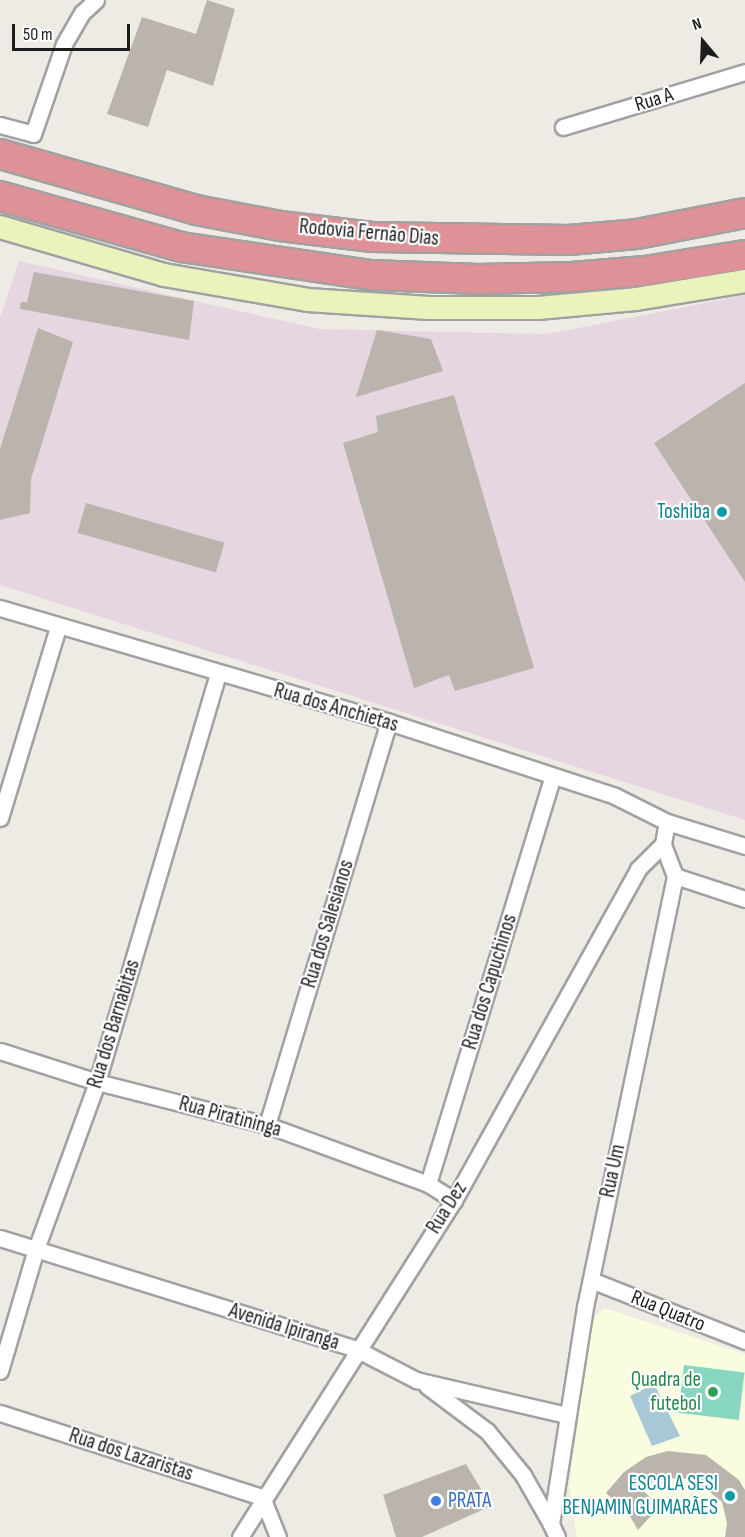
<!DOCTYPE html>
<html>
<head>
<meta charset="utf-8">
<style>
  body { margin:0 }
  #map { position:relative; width:745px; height:1537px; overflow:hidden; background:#edebe4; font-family:"Sofia Sans Condensed",sans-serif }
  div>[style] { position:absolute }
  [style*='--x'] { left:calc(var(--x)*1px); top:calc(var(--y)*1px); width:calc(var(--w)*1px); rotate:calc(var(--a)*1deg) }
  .industrial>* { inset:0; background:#e6d6e1 }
  .education>* { inset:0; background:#f9fcde }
  .pitch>* { inset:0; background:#89d6c0; transform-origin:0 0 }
  .water>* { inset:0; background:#a8c8d7 }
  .building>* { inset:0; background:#bab4ad; transform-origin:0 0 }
  .roads { filter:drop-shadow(2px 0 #a1a1a1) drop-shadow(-2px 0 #a1a1a1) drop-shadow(0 2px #a1a1a1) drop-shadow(0 -2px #a1a1a1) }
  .street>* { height:15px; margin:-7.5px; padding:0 7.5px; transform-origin:7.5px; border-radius:7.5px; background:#fff }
  .secondary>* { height:22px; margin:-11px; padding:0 11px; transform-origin:11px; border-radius:11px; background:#ebf3bc }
  .highway>* { height:28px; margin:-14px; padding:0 14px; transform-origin:14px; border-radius:14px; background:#de9298 }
  .dots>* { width:16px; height:16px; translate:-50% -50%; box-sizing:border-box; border:3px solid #fff; border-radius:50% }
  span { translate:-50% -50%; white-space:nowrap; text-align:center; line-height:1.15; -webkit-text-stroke:4.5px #fff; paint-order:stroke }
  .street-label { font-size:21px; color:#1d1d1d }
  .culture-label { font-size:21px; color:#0d838f }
  .right { translate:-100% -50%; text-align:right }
  .leisure-label { font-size:21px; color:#27864d }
  .shop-label { font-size:21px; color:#366cbe }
  .left { translate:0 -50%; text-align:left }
  .north { position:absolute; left:673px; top:12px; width:60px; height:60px; -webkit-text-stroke:4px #fff; paint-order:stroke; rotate:341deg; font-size:16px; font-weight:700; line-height:24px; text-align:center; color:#1d1d1d }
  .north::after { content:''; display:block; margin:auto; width:21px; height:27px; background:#1d1d1d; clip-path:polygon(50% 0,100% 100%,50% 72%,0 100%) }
  .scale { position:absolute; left:12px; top:24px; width:118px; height:27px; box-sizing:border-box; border:3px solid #1d1d1d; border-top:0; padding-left:8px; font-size:18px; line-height:21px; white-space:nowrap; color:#1d1d1d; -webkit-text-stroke:4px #fff; paint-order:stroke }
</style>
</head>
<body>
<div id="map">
  <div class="industrial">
    <div style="clip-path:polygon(19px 261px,319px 329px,548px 334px,745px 295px,745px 820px,0 585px,0 318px)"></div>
  </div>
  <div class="education">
    <div style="clip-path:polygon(604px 1308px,745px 1354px,745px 1537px,577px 1537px,569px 1486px,592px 1320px)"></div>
  </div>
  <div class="pitch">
    <div style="left:684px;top:1365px;width:61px;height:48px;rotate:7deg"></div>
  </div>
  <div class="water">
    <div style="clip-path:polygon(654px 1384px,680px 1436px,652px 1446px,630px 1396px)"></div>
  </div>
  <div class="building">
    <div style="clip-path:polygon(207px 0,235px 9px,213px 86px,167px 70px,148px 127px,107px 114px,142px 17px,196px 34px)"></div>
    <div style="clip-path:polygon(34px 272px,194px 301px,189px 340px,20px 309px,21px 302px,27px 302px)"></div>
    <div style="clip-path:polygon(38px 328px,73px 342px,31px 479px,30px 513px,0 520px,0 449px)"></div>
    <div style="clip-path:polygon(377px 330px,431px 339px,443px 371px,356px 397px)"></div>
    <div style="clip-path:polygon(745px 383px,745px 582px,654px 443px)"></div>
    <div style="clip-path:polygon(454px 395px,534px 668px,455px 691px,449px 675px,414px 688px,343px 443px,378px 432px,376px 416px)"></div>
    <div style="left:86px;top:503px;width:144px;height:31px;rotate:16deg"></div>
    <div style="clip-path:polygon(668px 1451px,706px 1455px,739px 1480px,745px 1490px,745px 1537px,725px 1537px,727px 1523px,722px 1502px,694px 1479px,665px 1478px,639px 1487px,660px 1506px,638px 1530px,628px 1513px,606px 1493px,624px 1472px,646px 1457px)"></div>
    <div style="clip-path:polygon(466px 1464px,491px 1506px,422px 1537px,396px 1537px,383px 1495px)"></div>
  </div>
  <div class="roads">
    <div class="street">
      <div style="--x:0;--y:125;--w:34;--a:15"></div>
      <div style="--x:33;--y:134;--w:95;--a:-71"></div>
      <div style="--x:64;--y:44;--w:36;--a:-60"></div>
      <div style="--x:82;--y:13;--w:19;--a:-43"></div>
      <div style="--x:563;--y:127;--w:190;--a:-16.8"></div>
      <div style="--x:0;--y:608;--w:405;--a:16.3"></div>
      <div style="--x:389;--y:722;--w:238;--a:18.1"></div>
      <div style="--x:615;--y:796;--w:58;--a:26.6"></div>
      <div style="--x:667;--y:822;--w:82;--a:17.1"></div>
      <div style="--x:0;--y:818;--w:200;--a:-73.1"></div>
      <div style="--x:675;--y:876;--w:74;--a:18.2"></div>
      <div style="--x:0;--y:1051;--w:102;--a:17.7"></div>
      <div style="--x:97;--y:1082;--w:175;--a:14.2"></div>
      <div style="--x:267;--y:1125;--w:171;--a:20.1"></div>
      <div style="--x:428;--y:1184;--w:31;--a:32"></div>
      <div style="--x:267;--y:1125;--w:421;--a:-73.2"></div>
      <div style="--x:428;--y:1184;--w:424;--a:-73"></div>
      <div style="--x:0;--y:1238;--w:373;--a:17.3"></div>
      <div style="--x:356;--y:1349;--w:68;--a:27.3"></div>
      <div style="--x:416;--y:1380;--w:155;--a:13.1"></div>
      <div style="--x:591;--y:1280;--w:166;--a:21.6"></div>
      <div style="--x:0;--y:1371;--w:127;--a:-73.6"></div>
      <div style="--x:36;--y:1249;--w:178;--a:-69.9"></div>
      <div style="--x:97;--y:1082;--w:426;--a:-73.5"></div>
      <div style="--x:427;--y:1386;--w:75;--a:36.9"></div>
      <div style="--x:487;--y:1431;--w:57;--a:50.7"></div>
      <div style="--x:523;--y:1475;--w:56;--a:60.3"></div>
      <div style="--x:0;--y:1413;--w:275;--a:17.8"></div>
      <div style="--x:262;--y:1497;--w:43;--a:68.2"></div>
      <div style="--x:240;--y:1537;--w:399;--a:-57.6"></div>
      <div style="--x:454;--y:1200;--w:379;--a:-60.9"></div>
      <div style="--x:638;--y:869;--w:35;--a:-45"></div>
      <div style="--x:557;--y:1537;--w:14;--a:-115"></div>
      <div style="--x:551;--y:1524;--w:220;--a:-81.1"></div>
      <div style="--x:585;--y:1307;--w:440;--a:-78.2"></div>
      <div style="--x:675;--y:876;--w:34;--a:-111"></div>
      <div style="--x:663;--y:844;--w:22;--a:-80"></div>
    </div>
    <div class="secondary">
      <div style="--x:0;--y:227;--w:171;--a:16.3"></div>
      <div style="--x:164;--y:275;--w:146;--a:9.8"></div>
      <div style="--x:308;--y:300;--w:121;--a:3.8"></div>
      <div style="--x:429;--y:308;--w:109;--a:0"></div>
      <div style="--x:538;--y:308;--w:98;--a:-5.2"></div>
      <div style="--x:636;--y:299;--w:110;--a:-9.4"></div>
    </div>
    <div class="highway">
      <div style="--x:0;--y:154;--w:204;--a:15.9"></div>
      <div style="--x:196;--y:210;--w:86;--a:10.8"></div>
      <div style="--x:280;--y:226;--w:93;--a:6.8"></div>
      <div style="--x:372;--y:237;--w:197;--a:0.9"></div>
      <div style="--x:569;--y:240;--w:68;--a:-5"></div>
      <div style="--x:637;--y:234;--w:110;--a:-11"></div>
      <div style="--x:0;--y:196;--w:188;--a:15.7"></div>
      <div style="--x:181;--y:247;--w:192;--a:8.4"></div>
      <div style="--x:371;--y:275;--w:107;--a:2.1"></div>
      <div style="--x:478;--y:279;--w:94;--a:-1.2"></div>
      <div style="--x:572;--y:277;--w:73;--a:-4.7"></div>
      <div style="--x:645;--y:271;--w:101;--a:-9.1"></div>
    </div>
  </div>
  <div class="dots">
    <div style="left:722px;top:512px;background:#0f9aa8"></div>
    <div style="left:713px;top:1392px;background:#2e9e5b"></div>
    <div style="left:730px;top:1496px;background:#0f9aa8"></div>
    <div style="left:436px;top:1501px;background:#3f7fe0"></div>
  </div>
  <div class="street-label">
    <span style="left:654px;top:100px;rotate:-17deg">Rua A</span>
    <span style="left:369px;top:233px;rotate:5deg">Rodovia Fernão Dias</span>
    <span style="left:336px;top:708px;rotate:16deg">Rua dos Anchietas</span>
    <span style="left:328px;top:924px;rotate:-73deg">Rua dos Salesianos</span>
    <span style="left:490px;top:982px;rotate:-73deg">Rua dos Capuchinos</span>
    <span style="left:114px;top:1024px;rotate:-73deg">Rua dos Barnabitas</span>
    <span style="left:230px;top:1117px;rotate:15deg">Rua Piratininga</span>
    <span style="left:613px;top:1171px;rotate:-78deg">Rua Um</span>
    <span style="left:447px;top:1208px;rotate:-58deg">Rua Dez</span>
    <span style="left:668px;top:1311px;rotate:22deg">Rua Quatro</span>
    <span style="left:284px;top:1327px;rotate:17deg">Avenida Ipiranga</span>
    <span style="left:131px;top:1455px;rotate:18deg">Rua dos Lazaristas</span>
  </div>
  <div class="culture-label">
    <span class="right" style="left:710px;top:512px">Toshiba</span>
    <span class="right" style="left:718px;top:1496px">ESCOLA SESI<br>BENJAMIN GUIMARÃES</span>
  </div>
  <div class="leisure-label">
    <span class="right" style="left:701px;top:1392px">Quadra de<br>futebol</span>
  </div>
  <div class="shop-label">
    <span class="left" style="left:448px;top:1501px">PRATA</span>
  </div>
  <div class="north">N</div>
  <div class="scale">50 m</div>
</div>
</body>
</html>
